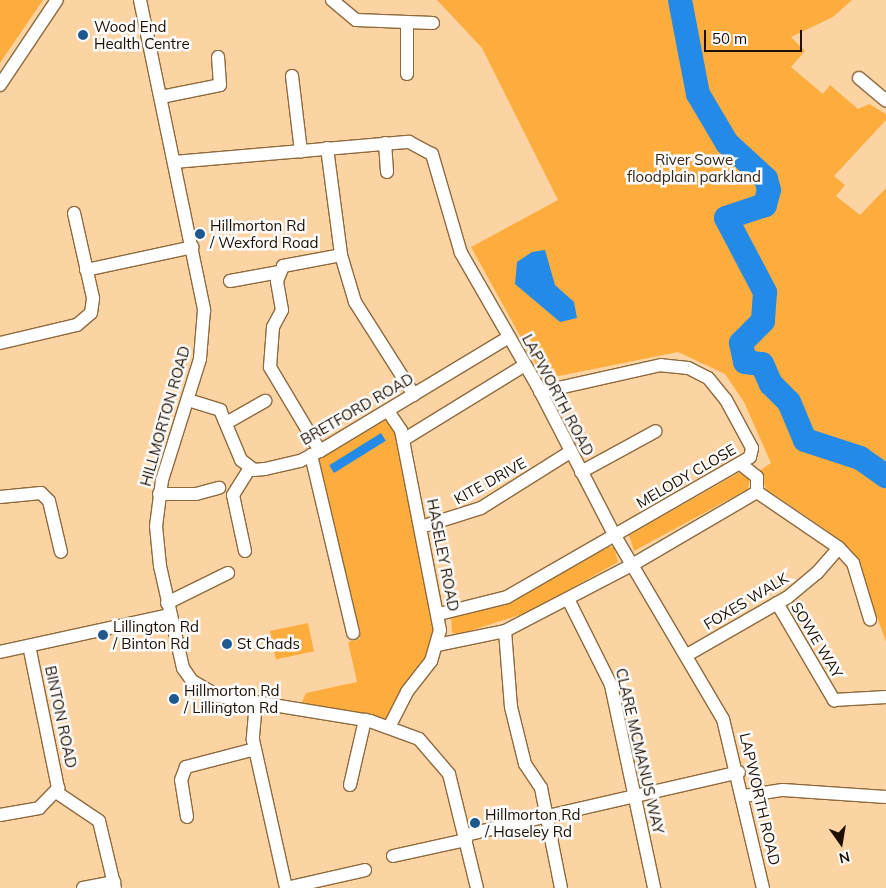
<!DOCTYPE html>
<html>
<head>
<meta charset="utf-8">
<style>
  body { margin:0 }
  #map { position:relative; width:886px; height:888px; overflow:hidden; background:#fcd4a4; font-family:Mulish,sans-serif }
  div>[style] { position:absolute }
  [style*='--x'] { left:calc(var(--x)*1px); top:calc(var(--y)*1px); width:calc(var(--w)*1px); rotate:calc(var(--a)*1deg) }
  .green>* { inset:0; background:#fdad3e; transform-origin:0 0 }
  .water>* { inset:0; background:#248ae7; transform-origin:0 0 }
  .river>* { height:24px; margin:-12px; padding:0 12px; transform-origin:12px; border-radius:12px; background:#248ae7 }
  .roads { filter:drop-shadow(1px 0 #8e6a3d) drop-shadow(-1px 0 #8e6a3d) drop-shadow(0 1px #8e6a3d) drop-shadow(0 -1px #8e6a3d) }
  .minor>* { height:12px; margin:-6px; padding:0 6px; transform-origin:6px; border-radius:6px; background:#fff }
  .dots>* { width:14px; height:14px; translate:-50% -50%; box-sizing:border-box; border:2px solid #fcfcfc; border-radius:50% }
  span { translate:-50% -50%; white-space:nowrap; text-align:center; line-height:1.15; -webkit-text-stroke:5px #fcfcfc; paint-order:stroke }
  .poi-label { font-size:15px; color:#1e1001 }
  .left { translate:0 -50%; text-align:left }
  .park-label { font-size:15px; color:#382815 }
  .street-label { font-size:15px; color:#1e1001 }
  .north { position:absolute; left:816px; top:818px; width:50px; height:50px; -webkit-text-stroke:4px #fcfcfc; paint-order:stroke; rotate:167deg; font-size:14px; font-weight:700; line-height:20px; text-align:center; color:#1e1001 }
  .north::after { content:''; display:block; margin:auto; width:18px; height:22px; background:#1e1001; clip-path:polygon(50% 0,100% 100%,50% 72%,0 100%) }
  .scale { position:absolute; left:704px; top:30px; width:98px; height:22px; box-sizing:border-box; border:2px solid #1e1001; border-top:0; padding-left:6px; font-size:15px; line-height:18px; white-space:nowrap; color:#1e1001; -webkit-text-stroke:4px #fcfcfc; paint-order:stroke }
</style>
</head>
<body>
<div id="map">
  <div class="green">
    <div style="clip-path:polygon(0 0,43px 0,0 63px)"></div>
    <div style="clip-path:polygon(437px 0,852px 0,833px 17px,791px 37px,805px 51px,791px 67px,823px 94px,830px 85px,858px 109px,869px 104px,886px 114px,886px 120px,834px 176px,845px 185px,836px 196px,860px 215px,886px 188px,886px 642px,856px 558px,825px 529px,766px 489px,759px 471px,771px 463px,744px 402px,725px 374px,678px 352px,544px 379px,471px 247px,558px 200px,482px 48px)"></div>
    <div style="clip-path:polygon(386px 415px,395px 429px,435px 631px,427px 659px,387px 723px,300px 707px,306px 693px,357px 682px,348px 642px,360px 639px,315px 457px)"></div>
    <div style="clip-path:polygon(740px 472px,750px 478px,748px 489px,634px 551px,629px 535px)"></div>
    <div style="clip-path:polygon(608px 547px,614px 547px,618px 562px,529px 612px,457px 635px,452px 632px,451px 616px,512px 598px)"></div>
    <div style="left:308px;top:623px;width:29px;height:39px;rotate:78deg"></div>
  </div>
  <div class="water">
    <div style="clip-path:polygon(545px 250px,555px 285px,574px 302px,577px 318px,560px 322px,515px 284px,517px 262px,532px 252px)"></div>
    <div style="left:381px;top:433px;width:9px;height:61px;rotate:58deg"></div>
  </div>
  <div class="river">
    <div style="--x:680;--y:0;--w:96;--a:79.2"></div>
    <div style="--x:698;--y:94;--w:57;--a:59.4"></div>
    <div style="--x:727;--y:143;--w:53;--a:42.7"></div>
    <div style="--x:766;--y:179;--w:11;--a:75"></div>
    <div style="--x:769;--y:190;--w:16;--a:105"></div>
    <div style="--x:765;--y:205;--w:41;--a:161.6"></div>
    <div style="--x:726;--y:218;--w:84;--a:62.2"></div>
    <div style="--x:765;--y:292;--w:29;--a:94"></div>
    <div style="--x:763;--y:321;--w:31;--a:135"></div>
    <div style="--x:741;--y:343;--w:19;--a:78"></div>
    <div style="--x:745;--y:362;--w:17;--a:7"></div>
    <div style="--x:762;--y:364;--w:22;--a:66"></div>
    <div style="--x:771;--y:384;--w:25;--a:45"></div>
    <div style="--x:789;--y:402;--w:41;--a:67.2"></div>
    <div style="--x:805;--y:440;--w:58;--a:18.1"></div>
    <div style="--x:860;--y:458;--w:32;--a:35"></div>
  </div>
  <div class="roads">
    <div class="minor">
      <div style="--x:140;--y:0;--w:317;--a:78.3"></div>
      <div style="--x:204;--y:310;--w:49;--a:94.7"></div>
      <div style="--x:200;--y:359;--w:127;--a:107.4"></div>
      <div style="--x:162;--y:480;--w:46;--a:97.4"></div>
      <div style="--x:156;--y:526;--w:40;--a:84.3"></div>
      <div style="--x:160;--y:566;--w:105;--a:77.3"></div>
      <div style="--x:183;--y:668;--w:16;--a:55"></div>
      <div style="--x:192;--y:681;--w:30;--a:30"></div>
      <div style="--x:218;--y:696;--w:154;--a:9.3"></div>
      <div style="--x:370;--y:721;--w:52;--a:20.2"></div>
      <div style="--x:419;--y:739;--w:46;--a:49.4"></div>
      <div style="--x:449;--y:774;--w:117;--a:76.2"></div>
      <div style="--x:332;--y:0;--w:31;--a:40"></div>
      <div style="--x:356;--y:20;--w:77;--a:2.2"></div>
      <div style="--x:407;--y:23;--w:51;--a:90"></div>
      <div style="--x:292;--y:76;--w:76;--a:83.2"></div>
      <div style="--x:859;--y:78;--w:35;--a:40"></div>
      <div style="--x:0;--y:85;--w:102;--a:-56.2"></div>
      <div style="--x:161;--y:97;--w:60;--a:-11.5"></div>
      <div style="--x:220;--y:85;--w:28;--a:-94"></div>
      <div style="--x:385;--y:143;--w:29;--a:86"></div>
      <div style="--x:327;--y:148;--w:108;--a:82.5"></div>
      <div style="--x:341;--y:255;--w:49;--a:73.4"></div>
      <div style="--x:355;--y:302;--w:110;--a:57.6"></div>
      <div style="--x:174;--y:162;--w:236;--a:-4.9"></div>
      <div style="--x:409;--y:142;--w:26;--a:28"></div>
      <div style="--x:432;--y:154;--w:103;--a:73.7"></div>
      <div style="--x:461;--y:253;--w:152;--a:60.1"></div>
      <div style="--x:537;--y:385;--w:170;--a:62.7"></div>
      <div style="--x:615;--y:536;--w:212;--a:59.5"></div>
      <div style="--x:723;--y:719;--w:174;--a:76.7"></div>
      <div style="--x:86;--y:270;--w:109;--a:-12.1"></div>
      <div style="--x:230;--y:281;--w:50;--a:-10.4"></div>
      <div style="--x:0;--y:343;--w:79;--a:-13.2"></div>
      <div style="--x:77;--y:325;--w:18;--a:-41"></div>
      <div style="--x:91;--y:313;--w:15;--a:-82"></div>
      <div style="--x:93;--y:298;--w:87;--a:-102.6"></div>
      <div style="--x:188;--y:400;--w:34;--a:17"></div>
      <div style="--x:220;--y:410;--w:54;--a:67.2"></div>
      <div style="--x:241;--y:460;--w:16;--a:38"></div>
      <div style="--x:254;--y:470;--w:11;--a:-5"></div>
      <div style="--x:265;--y:469;--w:36;--a:-13"></div>
      <div style="--x:300;--y:461;--w:22;--a:-27"></div>
      <div style="--x:320;--y:451;--w:221;--a:-31.1"></div>
      <div style="--x:388;--y:411;--w:23;--a:56"></div>
      <div style="--x:401;--y:430;--w:204;--a:79"></div>
      <div style="--x:440;--y:630;--w:32;--a:106"></div>
      <div style="--x:431;--y:661;--w:39;--a:128"></div>
      <div style="--x:407;--y:692;--w:38;--a:117"></div>
      <div style="--x:228;--y:422;--w:43;--a:-29.6"></div>
      <div style="--x:403;--y:440;--w:143;--a:-31.6"></div>
      <div style="--x:320;--y:451;--w:98;--a:-120.8"></div>
      <div style="--x:270;--y:367;--w:40;--a:-85.7"></div>
      <div style="--x:273;--y:327;--w:19;--a:-62"></div>
      <div style="--x:282;--y:310;--w:29;--a:-100"></div>
      <div style="--x:277;--y:281;--w:16;--a:-68"></div>
      <div style="--x:283;--y:266;--w:59;--a:-10.7"></div>
      <div style="--x:311;--y:455;--w:183;--a:76.7"></div>
      <div style="--x:742;--y:465;--w:19;--a:39"></div>
      <div style="--x:757;--y:477;--w:15;--a:90"></div>
      <div style="--x:581;--y:472;--w:85;--a:-28.7"></div>
      <div style="--x:159;--y:494;--w:37;--a:0"></div>
      <div style="--x:196;--y:494;--w:24;--a:-15"></div>
      <div style="--x:0;--y:497;--w:41;--a:-5.6"></div>
      <div style="--x:41;--y:493;--w:11;--a:45"></div>
      <div style="--x:49;--y:501;--w:52;--a:76.8"></div>
      <div style="--x:421;--y:527;--w:63;--a:-17.6"></div>
      <div style="--x:481;--y:508;--w:105;--a:-32.2"></div>
      <div style="--x:245;--y:551;--w:57;--a:-102.1"></div>
      <div style="--x:233;--y:495;--w:32;--a:-58"></div>
      <div style="--x:568;--y:599;--w:96;--a:63.4"></div>
      <div style="--x:611;--y:685;--w:208;--a:78"></div>
      <div style="--x:167;--y:603;--w:68;--a:-26.2"></div>
      <div style="--x:777;--y:603;--w:113;--a:59.6"></div>
      <div style="--x:834;--y:700;--w:52;--a:-3.3"></div>
      <div style="--x:439;--y:614;--w:70;--a:-14"></div>
      <div style="--x:507;--y:597;--w:280;--a:-29.9"></div>
      <div style="--x:750;--y:457;--w:9;--a:-77"></div>
      <div style="--x:752;--y:448;--w:55;--a:-118.4"></div>
      <div style="--x:726;--y:400;--w:28;--a:-129"></div>
      <div style="--x:708;--y:378;--w:22;--a:-153"></div>
      <div style="--x:688;--y:368;--w:27;--a:-174"></div>
      <div style="--x:661;--y:365;--w:124;--a:167.4"></div>
      <div style="--x:505;--y:631;--w:76;--a:85.5"></div>
      <div style="--x:511;--y:707;--w:59;--a:76.2"></div>
      <div style="--x:525;--y:764;--w:29;--a:56"></div>
      <div style="--x:541;--y:788;--w:102;--a:78.7"></div>
      <div style="--x:437;--y:645;--w:69;--a:-11.6"></div>
      <div style="--x:505;--y:631;--w:143;--a:-27.5"></div>
      <div style="--x:632;--y:565;--w:145;--a:-30.3"></div>
      <div style="--x:757;--y:492;--w:99;--a:34.3"></div>
      <div style="--x:839;--y:548;--w:21;--a:47"></div>
      <div style="--x:853;--y:563;--w:59;--a:73.1"></div>
      <div style="--x:0;--y:652;--w:174;--a:-12.3"></div>
      <div style="--x:687;--y:655;--w:116;--a:-29.9"></div>
      <div style="--x:788;--y:597;--w:38;--a:-40"></div>
      <div style="--x:817;--y:573;--w:33;--a:-49"></div>
      <div style="--x:256;--y:702;--w:38;--a:95"></div>
      <div style="--x:253;--y:740;--w:152;--a:77.4"></div>
      <div style="--x:350;--y:785;--w:67;--a:-77"></div>
      <div style="--x:56;--y:792;--w:52;--a:34"></div>
      <div style="--x:99;--y:821;--w:69;--a:76.6"></div>
      <div style="--x:744;--y:796;--w:39;--a:-9"></div>
      <div style="--x:783;--y:790;--w:103;--a:3.9"></div>
      <div style="--x:0;--y:815;--w:40;--a:-10"></div>
      <div style="--x:39;--y:808;--w:28;--a:-46"></div>
      <div style="--x:58;--y:788;--w:145;--a:-101.5"></div>
      <div style="--x:187;--y:817;--w:37;--a:-99"></div>
      <div style="--x:181;--y:780;--w:14;--a:-69"></div>
      <div style="--x:186;--y:767;--w:71;--a:-14.6"></div>
      <div style="--x:465;--y:835;--w:281;--a:-12.9"></div>
      <div style="--x:393;--y:856;--w:75;--a:-12.4"></div>
      <div style="--x:83;--y:888;--w:32;--a:-11"></div>
      <div style="--x:286;--y:888;--w:81;--a:-12.8"></div>
    </div>
  </div>
  <div class="dots">
    <div style="left:83px;top:35px;background:#1f588f"></div>
    <div style="left:200px;top:234px;background:#1f588f"></div>
    <div style="left:103px;top:635px;background:#1f588f"></div>
    <div style="left:227px;top:644px;background:#1f588f"></div>
    <div style="left:174px;top:699px;background:#1f588f"></div>
    <div style="left:475px;top:823px;background:#1f588f"></div>
  </div>
  <div class="poi-label">
    <span class="left" style="left:94px;top:35px">Wood End<br>Health Centre</span>
    <span class="left" style="left:210px;top:234px">Hillmorton Rd<br>/ Wexford Road</span>
    <span class="left" style="left:113px;top:635px">Lillington Rd<br>/ Binton Rd</span>
    <span class="left" style="left:237px;top:644px">St Chads</span>
    <span class="left" style="left:184px;top:699px">Hillmorton Rd<br>/ Lillington Rd</span>
    <span class="left" style="left:485px;top:823px">Hillmorton Rd<br>/ Haseley Rd</span>
  </div>
  <div class="park-label">
    <span style="left:694px;top:168px">River Sowe<br>floodplain parkland</span>
  </div>
  <div class="street-label">
    <span style="left:558px;top:395px;rotate:62deg">LAPWORTH ROAD</span>
    <span style="left:357px;top:409px;rotate:-30deg">BRETFORD ROAD</span>
    <span style="left:165px;top:416px;rotate:-74deg">HILLMORTON ROAD</span>
    <span style="left:686px;top:476px;rotate:-30deg">MELODY CLOSE</span>
    <span style="left:490px;top:481px;rotate:-29deg">KITE DRIVE</span>
    <span style="left:443px;top:555px;rotate:79deg">HASELEY ROAD</span>
    <span style="left:746px;top:601px;rotate:-31deg">FOXES WALK</span>
    <span style="left:817px;top:640px;rotate:59deg">SOWE WAY</span>
    <span style="left:61px;top:717px;rotate:78deg">BINTON ROAD</span>
    <span style="left:640px;top:751px;rotate:77deg">CLARE MCMANUS WAY</span>
    <span style="left:760px;top:799px;rotate:77deg">LAPWORTH ROAD</span>
  </div>
  <div class="north">N</div>
  <div class="scale">50 m</div>
</div>
</body>
</html>
